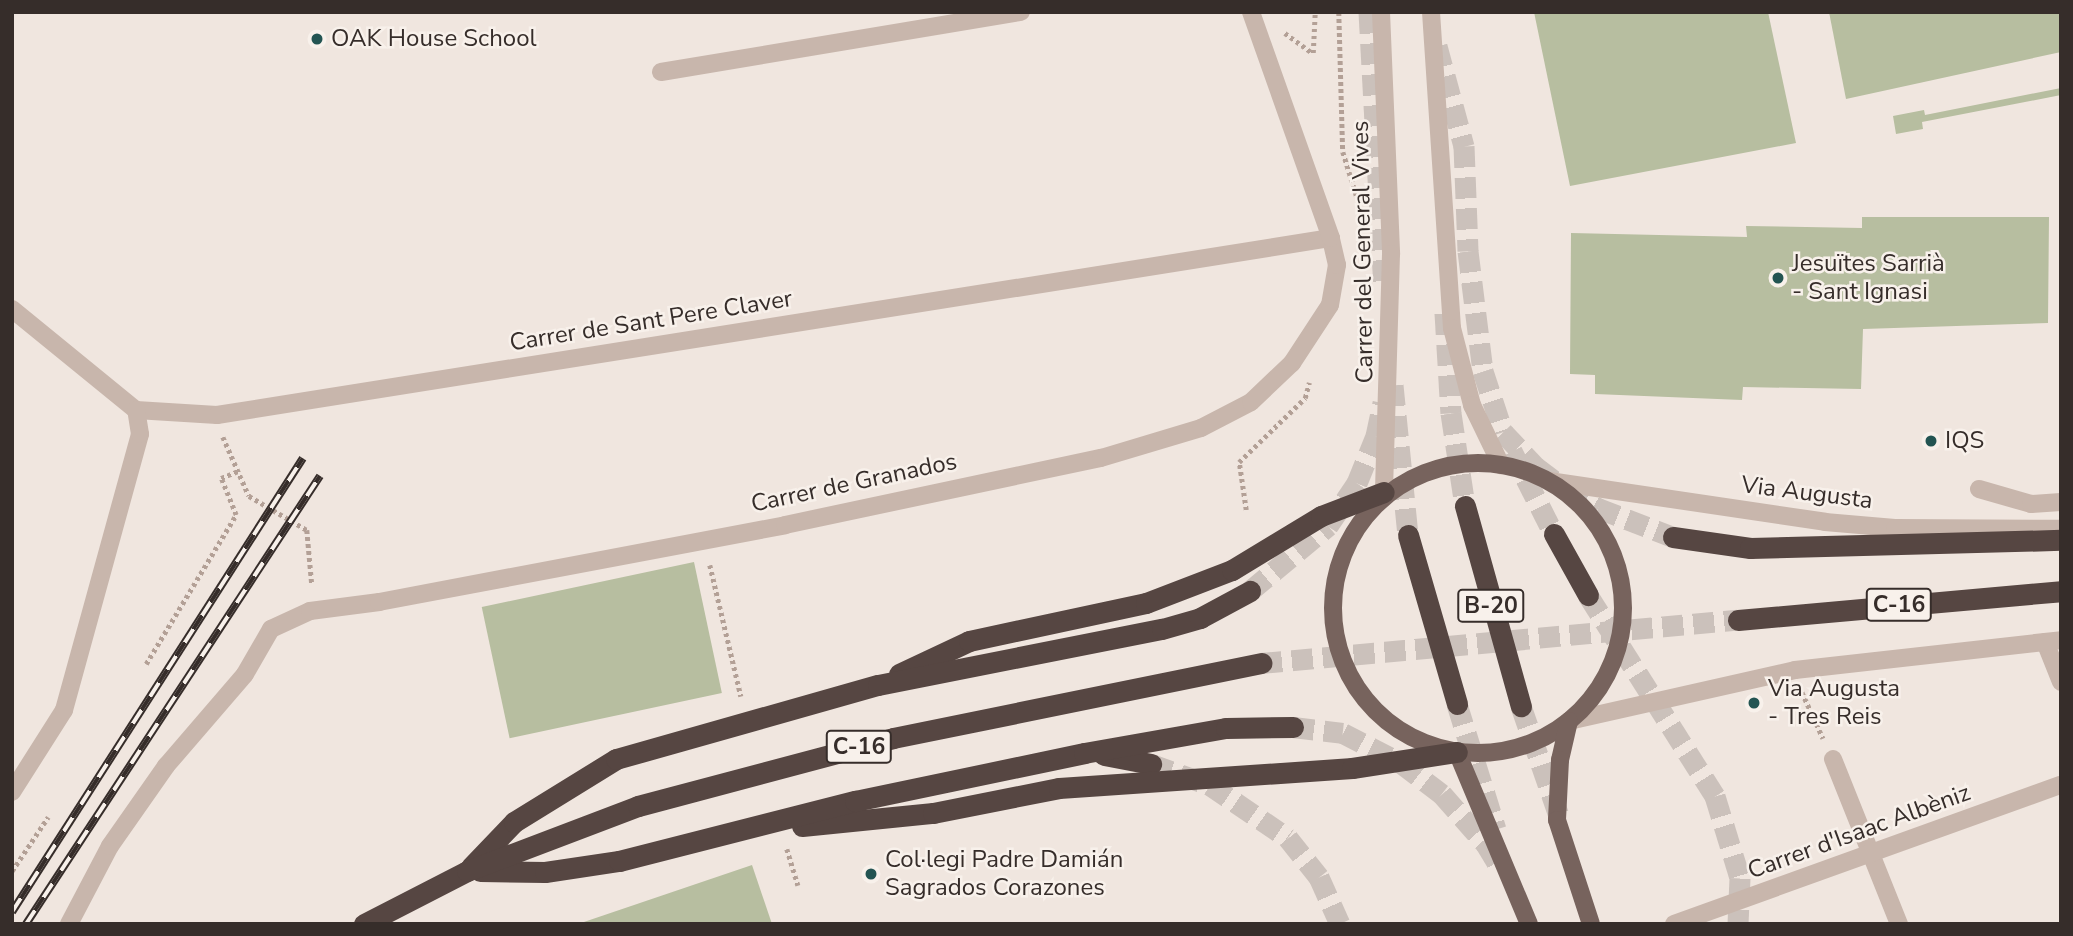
<!DOCTYPE html>
<html>
<head>
<meta charset="utf-8">
<style>
  body { margin:0 }
  #map { position:relative; width:2073px; height:936px; overflow:hidden; background:#f0e6df; font-family:"Nunito Sans",sans-serif }
  div>[style] { position:absolute }
  [style*='--x'] { left:calc(var(--x)*1px); top:calc(var(--y)*1px); width:calc(var(--w)*1px); rotate:calc(var(--a)*1deg) }
  .green>* { inset:0; background:#b7bea0; transform-origin:0 0 }
  .highway-tunnel>* { height:21px; margin-top:-10.5px; transform-origin:0; background:repeating-linear-gradient(90deg,#cbc1bb 0 21px,transparent 0 31px) }
  .path>* { height:4.5px; margin-top:-2.25px; transform-origin:0; background:repeating-linear-gradient(90deg,#b3a096 0 3.5px,transparent 0 7px) }
  .minor>* { height:18px; margin:-9px; padding:0 9px; transform-origin:9px; border-radius:9px; background:#c8b6ac }
  .major>* { height:18px; margin:-9px; padding:0 9px; transform-origin:9px; border-radius:9px; background:#77635d }
  .major>.ring { margin:-9px; padding:0; box-sizing:content-box; background:none; border:18px solid #77635d; border-radius:50% }
  .highway>* { height:21px; margin:-10.5px; padding:0 10.5px; transform-origin:10.5px; border-radius:10.5px; background:#564642 }
  .rail>* { height:8px; margin-top:-4px; transform-origin:0; background:repeating-linear-gradient(90deg,#f8f1eb 0 16px,#362d2a 0 32px); box-sizing:border-box; border-block:2px solid #362d2a }
  .dots>* { width:19px; height:19px; translate:-50% -50%; box-sizing:border-box; border:4px solid #f8f1eb; border-radius:50% }
  span { translate:-50% -50%; white-space:nowrap; text-align:center; line-height:1.15; -webkit-text-stroke:5px #f8f1eb; paint-order:stroke }
  .shield-label span { padding:2px 5px; background:#f8f1eb; border:2px solid; border-radius:5px; -webkit-text-stroke-width:0 }
  .shield-label { font-size:23px; color:#362d2a; font-weight:700 }
  .poi-label { font-size:24px; color:#362d2a }
  .left { translate:0 -50%; text-align:left }
  .street-label { font-size:24px; color:#362d2a }
  .frame { position:absolute; inset:0; border:14px solid #362d2a; pointer-events:none }
</style>
</head>
<body>
<div id="map">
  <div class="green">
    <div style="clip-path:polygon(1534px 12px,1768px 12px,1796px 143px,1570px 186px)"></div>
    <div style="clip-path:polygon(1829px 12px,2061px 12px,2061px 52px,1846px 99px)"></div>
    <div style="clip-path:polygon(2061px 88px,2061px 95px,1922px 122px,1923px 129px,1896px 134px,1893px 116px,1924px 110px,1925px 115px)"></div>
    <div style="clip-path:polygon(1862px 217px,2049px 217px,2048px 323px,1863px 329px,1861px 389px,1743px 387px,1742px 400px,1595px 394px,1595px 375px,1570px 374px,1571px 233px,1747px 237px,1746px 226px,1862px 228px)"></div>
    <div style="left:694px;top:562px;width:134px;height:217px;rotate:78deg"></div>
    <div style="clip-path:polygon(752px 865px,772px 924px,578px 924px)"></div>
  </div>
  <div class="highway-tunnel">
    <div style="--x:1369;--y:12;--w:274;--a:86.9"></div>
    <div style="--x:1437;--y:46;--w:104;--a:74.9"></div>
    <div style="--x:1464;--y:146;--w:105;--a:87.8"></div>
    <div style="--x:1468;--y:251;--w:121;--a:82.9"></div>
    <div style="--x:1483;--y:371;--w:64;--a:71.8"></div>
    <div style="--x:1503;--y:432;--w:48;--a:46.7"></div>
    <div style="--x:1536;--y:467;--w:39;--a:37"></div>
    <div style="--x:1567;--y:490;--w:36;--a:30"></div>
    <div style="--x:1598;--y:508;--w:80;--a:21.1"></div>
    <div style="--x:1445;--y:313;--w:100;--a:86.6"></div>
    <div style="--x:1451;--y:413;--w:94;--a:81.4"></div>
    <div style="--x:1393;--y:385;--w:151;--a:84.3"></div>
    <div style="--x:1512;--y:451;--w:93;--a:63.2"></div>
    <div style="--x:1250;--y:591;--w:102;--a:-39.8"></div>
    <div style="--x:1328;--y:526;--w:52;--a:-56"></div>
    <div style="--x:1357;--y:483;--w:51;--a:-68"></div>
    <div style="--x:1376;--y:436;--w:34;--a:-78"></div>
    <div style="--x:1588;--y:595;--w:238;--a:57.7"></div>
    <div style="--x:1715;--y:796;--w:86;--a:73"></div>
    <div style="--x:1740;--y:878;--w:46;--a:92.5"></div>
    <div style="--x:1261;--y:663;--w:479;--a:-5.2"></div>
    <div style="--x:1457;--y:704;--w:131;--a:72.7"></div>
    <div style="--x:1521;--y:706;--w:116;--a:70.9"></div>
    <div style="--x:1293;--y:727;--w:50;--a:6.8"></div>
    <div style="--x:1343;--y:733;--w:65;--a:27.3"></div>
    <div style="--x:1401;--y:763;--w:51;--a:37.1"></div>
    <div style="--x:1442;--y:794;--w:67;--a:48.7"></div>
    <div style="--x:1486;--y:844;--w:26;--a:59"></div>
    <div style="--x:1151;--y:764;--w:63;--a:19.6"></div>
    <div style="--x:1210;--y:785;--w:94;--a:34.2"></div>
    <div style="--x:1288;--y:838;--w:50;--a:51.5"></div>
    <div style="--x:1319;--y:877;--w:51;--a:65.9"></div>
  </div>
  <div class="path">
    <div style="--x:1339;--y:12;--w:140;--a:88.4"></div>
    <div style="--x:1343;--y:152;--w:47;--a:72.7"></div>
    <div style="--x:1285;--y:33;--w:34;--a:36"></div>
    <div style="--x:1313;--y:53;--w:41;--a:-87.2"></div>
    <div style="--x:223;--y:437;--w:64;--a:66.2"></div>
    <div style="--x:249;--y:496;--w:67;--a:30.4"></div>
    <div style="--x:307;--y:530;--w:55;--a:84.8"></div>
    <div style="--x:1246;--y:510;--w:49;--a:-98.3"></div>
    <div style="--x:1239;--y:462;--w:92;--a:-44.1"></div>
    <div style="--x:1305;--y:398;--w:16;--a:-75"></div>
    <div style="--x:710;--y:565;--w:135;--a:76.7"></div>
    <div style="--x:146;--y:664;--w:174;--a:-58.9"></div>
    <div style="--x:236;--y:515;--w:40;--a:-112"></div>
    <div style="--x:221;--y:478;--w:18;--a:-22"></div>
    <div style="--x:1802;--y:692;--w:51;--a:65.5"></div>
    <div style="--x:787;--y:849;--w:38;--a:73"></div>
    <div style="--x:12;--y:871;--w:65;--a:-56.3"></div>
  </div>
  <div class="minor">
    <div style="--x:1381;--y:12;--w:242;--a:87.6"></div>
    <div style="--x:1391;--y:254;--w:238;--a:91.7"></div>
    <div style="--x:1431;--y:12;--w:317;--a:86.2"></div>
    <div style="--x:1452;--y:328;--w:80;--a:75.4"></div>
    <div style="--x:1472;--y:405;--w:67;--a:64.2"></div>
    <div style="--x:661;--y:72;--w:365;--a:-9.5"></div>
    <div style="--x:12;--y:309;--w:160;--a:39.2"></div>
    <div style="--x:136;--y:410;--w:81;--a:3.5"></div>
    <div style="--x:217;--y:415;--w:1128;--a:-9.03"></div>
    <div style="--x:1549;--y:481;--w:279;--a:8.4"></div>
    <div style="--x:1825;--y:522;--w:70;--a:4.9"></div>
    <div style="--x:1895;--y:528;--w:166;--a:0.3"></div>
    <div style="--x:1979;--y:489;--w:54;--a:16.1"></div>
    <div style="--x:2031;--y:504;--w:30;--a:-4"></div>
    <div style="--x:2045;--y:642;--w:43;--a:68.2"></div>
    <div style="--x:1569;--y:721;--w:232;--a:-12.7"></div>
    <div style="--x:1795;--y:670;--w:268;--a:-6.4"></div>
    <div style="--x:1833;--y:759;--w:178;--a:68.2"></div>
    <div style="--x:12;--y:792;--w:97;--a:-57.6"></div>
    <div style="--x:64;--y:710;--w:286;--a:-74.6"></div>
    <div style="--x:140;--y:434;--w:24;--a:-99"></div>
    <div style="--x:69;--y:924;--w:88;--a:-62.3"></div>
    <div style="--x:110;--y:846;--w:98;--a:-55"></div>
    <div style="--x:166;--y:766;--w:121;--a:-49.3"></div>
    <div style="--x:245;--y:674;--w:52;--a:-60"></div>
    <div style="--x:271;--y:629;--w:43;--a:-24.8"></div>
    <div style="--x:310;--y:611;--w:70;--a:-7.4"></div>
    <div style="--x:379;--y:602;--w:413;--a:-10.7"></div>
    <div style="--x:785;--y:525;--w:323;--a:-12"></div>
    <div style="--x:1101;--y:458;--w:104;--a:-16.7"></div>
    <div style="--x:1201;--y:428;--w:56;--a:-27.5"></div>
    <div style="--x:1251;--y:402;--w:57;--a:-43.6"></div>
    <div style="--x:1292;--y:363;--w:69;--a:-56.8"></div>
    <div style="--x:1330;--y:305;--w:41;--a:-80.1"></div>
    <div style="--x:1337;--y:265;--w:28;--a:-103"></div>
    <div style="--x:1331;--y:238;--w:240;--a:-109.5"></div>
    <div style="--x:1674;--y:924;--w:411;--a:-19.8"></div>
  </div>
  <div class="major">
    <div class="ring" style="left:1333px;top:463px;width:272px;height:272px"></div>
    <div style="--x:1569;--y:721;--w:40;--a:103"></div>
    <div style="--x:1560;--y:760;--w:60;--a:92.9"></div>
    <div style="--x:1557;--y:820;--w:109;--a:71.9"></div>
    <div style="--x:1457;--y:752;--w:186;--a:67.3"></div>
  </div>
  <div class="highway">
    <div style="--x:1465;--y:506;--w:208;--a:74.4"></div>
    <div style="--x:1554;--y:534;--w:70;--a:60.9"></div>
    <div style="--x:1408;--y:535;--w:176;--a:73.8"></div>
    <div style="--x:1673;--y:537;--w:78;--a:8.1"></div>
    <div style="--x:1750;--y:548;--w:311;--a:-1.5"></div>
    <div style="--x:1738;--y:620;--w:324;--a:-5.1"></div>
    <div style="--x:899;--y:674;--w:77;--a:-25.2"></div>
    <div style="--x:969;--y:641;--w:181;--a:-12.1"></div>
    <div style="--x:1146;--y:603;--w:92;--a:-21"></div>
    <div style="--x:1232;--y:570;--w:104;--a:-31.2"></div>
    <div style="--x:1321;--y:516;--w:67;--a:-20.9"></div>
    <div style="--x:1104;--y:755;--w:48;--a:10.8"></div>
    <div style="--x:802;--y:826;--w:132;--a:-5.7"></div>
    <div style="--x:933;--y:813;--w:128;--a:-11.2"></div>
    <div style="--x:1059;--y:788;--w:294;--a:-3.9"></div>
    <div style="--x:1352;--y:768;--w:106;--a:-8.7"></div>
    <div style="--x:471;--y:867;--w:62;--a:-46.3"></div>
    <div style="--x:514;--y:822;--w:120;--a:-31.7"></div>
    <div style="--x:616;--y:759;--w:272;--a:-15.8"></div>
    <div style="--x:878;--y:685;--w:289;--a:-11.2"></div>
    <div style="--x:1162;--y:629;--w:40;--a:-16"></div>
    <div style="--x:1200;--y:618;--w:57;--a:-28.4"></div>
    <div style="--x:480;--y:871;--w:65;--a:0.9"></div>
    <div style="--x:545;--y:872;--w:75;--a:-8.5"></div>
    <div style="--x:619;--y:861;--w:244;--a:-14.3"></div>
    <div style="--x:855;--y:801;--w:234;--a:-11.8"></div>
    <div style="--x:1084;--y:753;--w:144;--a:-10"></div>
    <div style="--x:1226;--y:728;--w:67;--a:-0.9"></div>
    <div style="--x:364;--y:924;--w:116;--a:-27.2"></div>
    <div style="--x:467;--y:871;--w:183;--a:-20.8"></div>
    <div style="--x:638;--y:806;--w:264;--a:-14.9"></div>
    <div style="--x:893;--y:738;--w:376;--a:-11.5"></div>
  </div>
  <div class="rail">
    <div style="--x:12;--y:912;--w:539;--a:-57.34"></div>
    <div style="--x:26;--y:924;--w:536;--a:-56.73"></div>
  </div>
  <div class="dots">
    <div style="left:317px;top:39px;background:#235452"></div>
    <div style="left:1778px;top:278px;background:#235452"></div>
    <div style="left:1931px;top:441px;background:#235452"></div>
    <div style="left:1754px;top:703px;background:#235452"></div>
    <div style="left:871px;top:874px;background:#235452"></div>
  </div>
  <div class="shield-label">
    <span style="left:1899px;top:605px">C-16</span>
    <span style="left:1491px;top:606px">B-20</span>
    <span style="left:859px;top:747px">C-16</span>
  </div>
  <div class="poi-label">
    <span class="left" style="left:331px;top:39px">OAK House School</span>
    <span class="left" style="left:1792px;top:278px">Jesuïtes Sarrià<br>- Sant Ignasi</span>
    <span class="left" style="left:1945px;top:441px">IQS</span>
    <span class="left" style="left:1768px;top:703px">Via Augusta<br>- Tres Reis</span>
    <span class="left" style="left:885px;top:874px">Col·legi Padre Damián<br>Sagrados Corazones</span>
  </div>
  <div class="street-label">
    <span style="left:1363px;top:252px;rotate:-91deg">Carrer del General Vives</span>
    <span style="left:651px;top:321px;rotate:-9deg">Carrer de Sant Pere Claver</span>
    <span style="left:854px;top:483px;rotate:-12deg">Carrer de Granados</span>
    <span style="left:1807px;top:493px;rotate:7deg">Via Augusta</span>
    <span style="left:1859px;top:832px;rotate:-20deg">Carrer d'Isaac Albèniz</span>
  </div>
  <div class="frame"></div>
</div>
</body>
</html>
